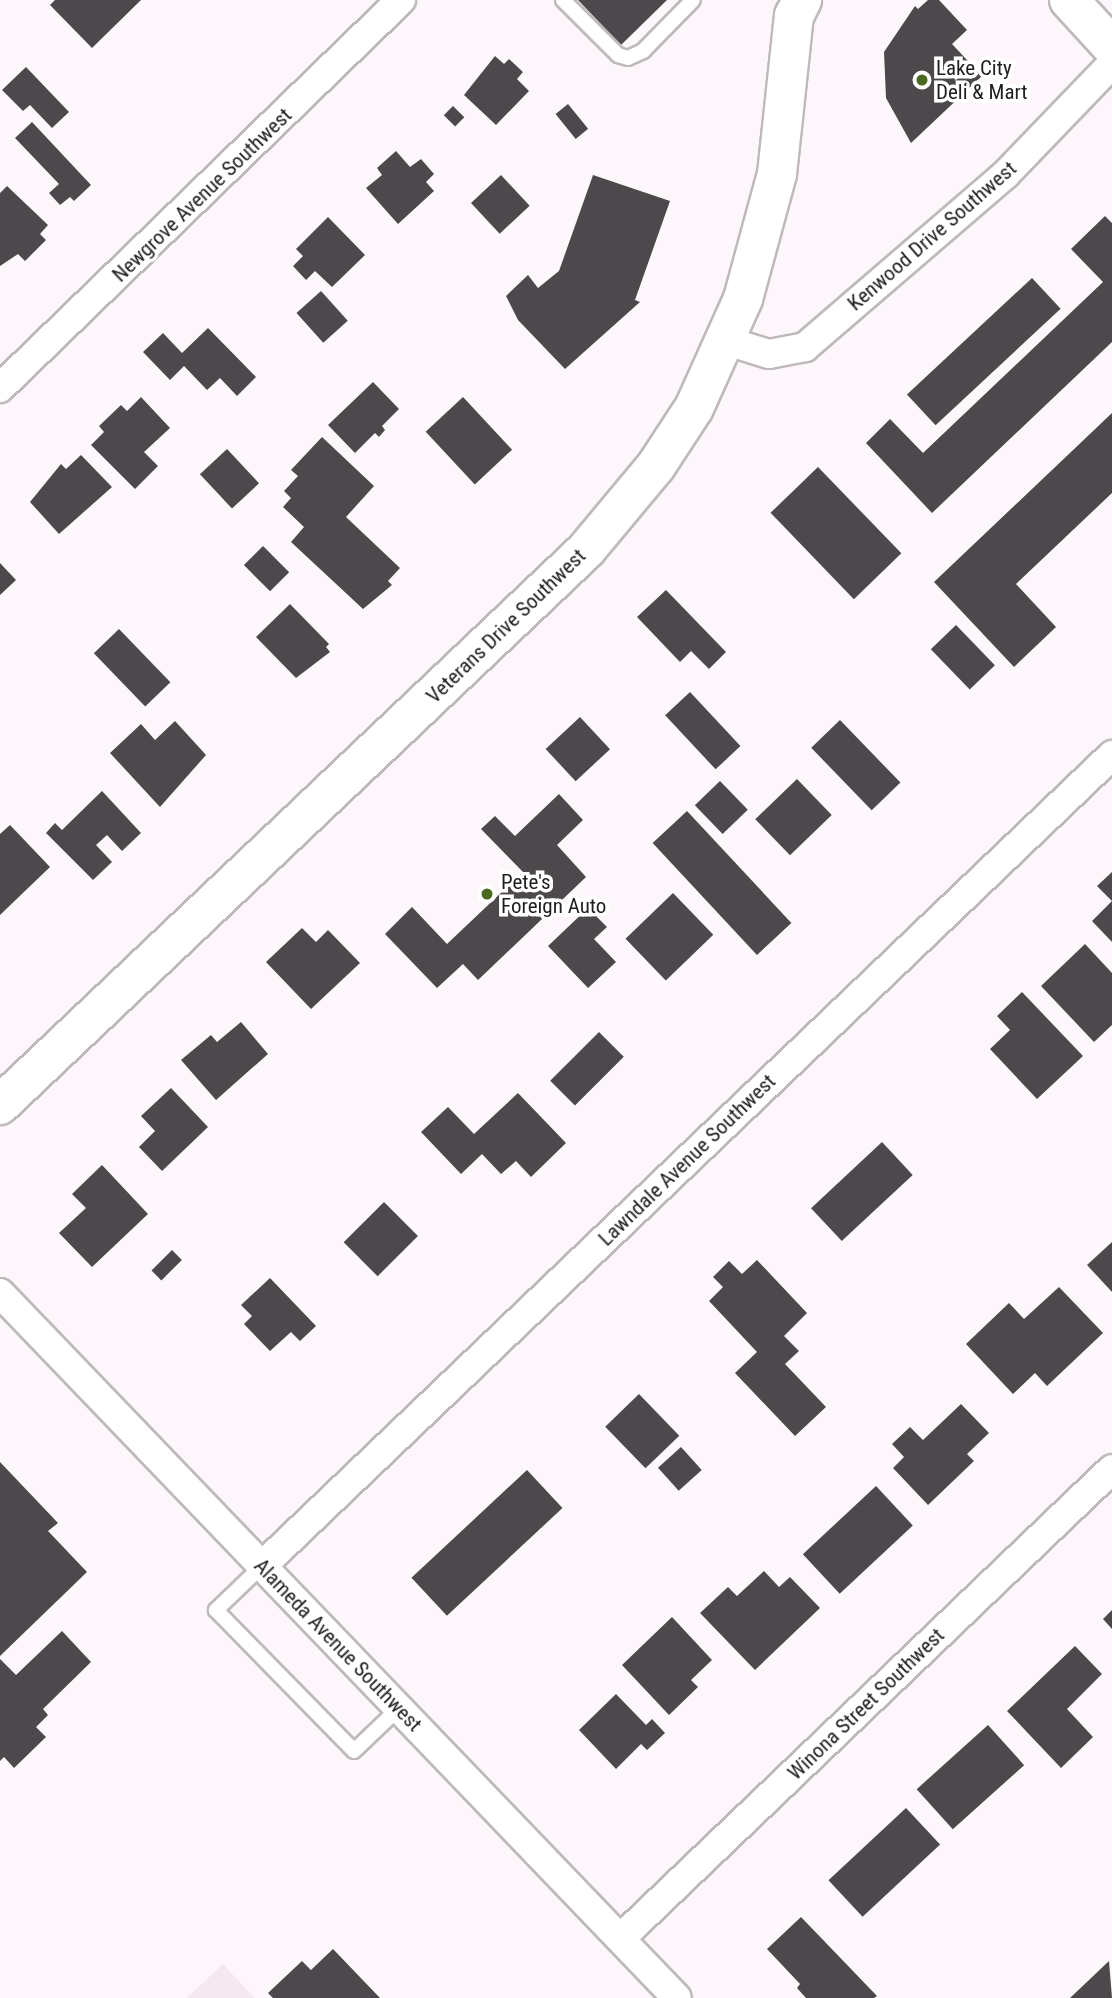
<!DOCTYPE html>
<html>
<head>
<meta charset="utf-8">
<style>
  body { margin:0 }
  #map { position:relative; width:1112px; height:1998px; overflow:hidden; background:#fdf7fb; font-family:"Roboto Condensed",sans-serif }
  div>[style] { position:absolute }
  [style*='--x'] { left:calc(var(--x)*1px); top:calc(var(--y)*1px); width:calc(var(--w)*1px); rotate:calc(var(--a)*1deg) }
  .built>* { inset:0; background:#f5e8f0 }
  .building>* { inset:0; background:#4d484b; transform-origin:0 0 }
  .roads { filter:drop-shadow(2px 0 #bfb9bd) drop-shadow(-2px 0 #bfb9bd) drop-shadow(0 2px #bfb9bd) drop-shadow(0 -2px #bfb9bd) }
  .lane>* { height:14px; margin:-7px; padding:0 7px; transform-origin:7px; border-radius:7px; background:#fff }
  .street>* { height:28px; margin:-14px; padding:0 14px; transform-origin:14px; border-radius:14px; background:#fff }
  .secondary>* { height:38px; margin:-19px; padding:0 19px; transform-origin:19px; border-radius:19px; background:#fff }
  .dots>* { width:19px; height:19px; translate:-50% -50%; box-sizing:border-box; border:4px solid #fff; border-radius:50% }
  span { translate:-50% -50%; white-space:nowrap; text-align:center; line-height:1.15; -webkit-text-stroke:7px #fff; paint-order:stroke }
  .poi-label { font-size:21px; color:#201d1f }
  .left { translate:0 -50%; text-align:left }
  .street-label { font-size:21px; color:#201d1f }
</style>
</head>
<body>
<div id="map">
  <div class="built">
    <div style="clip-path:polygon(223px 1964px,255px 1998px,187px 1998px)"></div>
  </div>
  <div class="building">
    <div style="clip-path:polygon(55px 0,141px 0,92px 48px,50px 5px)"></div>
    <div style="clip-path:polygon(578px 0,667px 0,621px 45px)"></div>
    <div style="clip-path:polygon(928px 0,939px 0,967px 30px,952px 44px,982px 76px,911px 143px,886px 98px,884px 52px,915px 6px,918px 9px)"></div>
    <div style="clip-path:polygon(495px 56px,504px 64px,509px 59px,523px 72px,517px 79px,529px 91px,496px 125px,464px 95px)"></div>
    <div style="clip-path:polygon(26px 67px,69px 112px,52px 128px,30px 105px,23px 111px,2px 90px)"></div>
    <div style="left:568px;top:104px;width:32px;height:16px;rotate:51deg"></div>
    <div style="left:453px;top:106px;width:16px;height:13px;rotate:45deg"></div>
    <div style="clip-path:polygon(32px 122px,91px 185px,74px 201px,70px 197px,60px 205px,49px 193px,59px 184px,15px 138px)"></div>
    <div style="clip-path:polygon(396px 151px,410px 167px,421px 159px,434px 174px,426px 182px,434px 191px,398px 224px,366px 188px,382px 175px,377px 168px)"></div>
    <div style="left:501px;top:175px;width:42px;height:41px;rotate:47deg"></div>
    <div style="clip-path:polygon(593px 175px,670px 201px,635px 300px,640px 302px,565px 369px,518px 320px,506px 296px,528px 275px,538px 288px,559px 271px)"></div>
    <div style="clip-path:polygon(7px 186px,48px 225px,40px 234px,46px 240px,25px 261px,18px 254px,0 266px,0 193px)"></div>
    <div style="clip-path:polygon(1105px 216px,1112px 223px,1112px 342px,932px 513px,866px 443px,890px 419px,923px 453px,1103px 282px,1071px 249px)"></div>
    <div style="clip-path:polygon(328px 217px,365px 255px,332px 287px,315px 271px,306px 280px,293px 266px,303px 256px,296px 249px)"></div>
    <div style="left:1032px;top:278px;width:42px;height:171px;rotate:47deg"></div>
    <div style="left:321px;top:291px;width:40px;height:33px;rotate:48deg"></div>
    <div style="clip-path:polygon(208px 328px,256px 377px,237px 396px,220px 378px,207px 390px,184px 366px,170px 380px,143px 352px,163px 333px,182px 353px)"></div>
    <div style="clip-path:polygon(373px 382px,399px 409px,382px 426px,385px 430px,379px 437px,375px 433px,355px 453px,328px 425px)"></div>
    <div style="clip-path:polygon(141px 397px,170px 428px,144px 452px,158px 466px,135px 489px,91px 445px,104px 432px,99px 426px,121px 405px,127px 411px)"></div>
    <div style="left:463px;top:397px;width:72px;height:51px;rotate:47deg"></div>
    <div style="clip-path:polygon(1112px 413px,1112px 493px,1016px 584px,1056px 627px,1014px 667px,934px 582px)"></div>
    <div style="clip-path:polygon(322px 437px,374px 486px,346px 517px,400px 568px,388px 581px,392px 585px,363px 609px,291px 542px,304px 527px,283px 507px,291px 498px,284px 491px,298px 476px,291px 470px)"></div>
    <div style="left:227px;top:449px;width:47px;height:37px;rotate:47deg"></div>
    <div style="clip-path:polygon(81px 455px,112px 487px,59px 534px,30px 502px,61px 464px,66px 469px)"></div>
    <div style="left:818px;top:467px;width:120px;height:66px;rotate:46deg"></div>
    <div style="left:263px;top:546px;width:37px;height:27px;rotate:45deg"></div>
    <div style="clip-path:polygon(0 563px,16px 580px,0 595px)"></div>
    <div style="clip-path:polygon(666px 590px,726px 652px,709px 669px,691px 651px,680px 662px,637px 617px)"></div>
    <div style="clip-path:polygon(290px 604px,329px 644px,326px 647px,330px 652px,296px 678px,256px 637px)"></div>
    <div style="left:956px;top:625px;width:56px;height:35px;rotate:46deg"></div>
    <div style="left:119px;top:629px;width:74px;height:35px;rotate:46deg"></div>
    <div style="left:690px;top:692px;width:74px;height:34px;rotate:47deg"></div>
    <div style="left:580px;top:717px;width:44px;height:47px;rotate:47deg"></div>
    <div style="left:840px;top:720px;width:87px;height:40px;rotate:46deg"></div>
    <div style="clip-path:polygon(175px 721px,206px 755px,160px 807px,110px 753px,141px 724px,155px 740px)"></div>
    <div style="left:797px;top:779px;width:50px;height:58px;rotate:46deg"></div>
    <div style="left:720px;top:781px;width:40px;height:35px;rotate:46deg"></div>
    <div style="clip-path:polygon(102px 791px,141px 833px,122px 851px,107px 835px,96px 845px,112px 862px,93px 880px,46px 833px,55px 823px,62px 830px)"></div>
    <div style="clip-path:polygon(559px 794px,583px 820px,557px 845px,586px 877px,478px 980px,463px 964px,437px 988px,385px 934px,412px 907px,447px 944px,523px 872px,481px 829px,495px 816px,515px 836px)"></div>
    <div style="left:687px;top:811px;width:153px;height:47px;rotate:47deg"></div>
    <div style="clip-path:polygon(10px 825px,50px 867px,0 915px,0 834px)"></div>
    <div style="clip-path:polygon(1112px 872px,1112px 942px,1092px 921px,1112px 901px,1097px 886px)"></div>
    <div style="left:673px;top:893px;width:58px;height:66px;rotate:46deg"></div>
    <div style="clip-path:polygon(588px 908px,607px 927px,594px 939px,616px 962px,588px 988px,548px 946px)"></div>
    <div style="clip-path:polygon(302px 928px,316px 942px,328px 930px,360px 963px,311px 1009px,266px 962px)"></div>
    <div style="clip-path:polygon(1085px 944px,1112px 973px,1112px 1025px,1094px 1042px,1041px 986px)"></div>
    <div style="clip-path:polygon(1022px 992px,1083px 1056px,1037px 1099px,990px 1049px,1010px 1030px,997px 1016px)"></div>
    <div style="clip-path:polygon(241px 1022px,268px 1054px,216px 1100px,181px 1060px,211px 1035px,217px 1042px)"></div>
    <div style="left:599px;top:1032px;width:35px;height:69px;rotate:45deg"></div>
    <div style="clip-path:polygon(171px 1088px,208px 1127px,162px 1171px,139px 1147px,155px 1131px,141px 1116px)"></div>
    <div style="clip-path:polygon(518px 1093px,566px 1143px,531px 1177px,516px 1161px,501px 1174px,482px 1154px,461px 1174px,421px 1132px,448px 1107px,474px 1134px)"></div>
    <div style="left:882px;top:1142px;width:45px;height:97px;rotate:47deg"></div>
    <div style="clip-path:polygon(102px 1165px,148px 1214px,92px 1267px,59px 1233px,86px 1208px,72px 1194px)"></div>
    <div style="left:384px;top:1202px;width:48px;height:57px;rotate:45deg"></div>
    <div style="clip-path:polygon(1112px 1242px,1112px 1292px,1087px 1265px)"></div>
    <div style="left:172px;top:1250px;width:14px;height:29px;rotate:45deg"></div>
    <div style="clip-path:polygon(757px 1260px,807px 1313px,784px 1336px,799px 1351px,785px 1364px,826px 1407px,795px 1436px,735px 1373px,757px 1352px,709px 1301px,723px 1287px,713px 1277px,729px 1261px,742px 1274px)"></div>
    <div style="clip-path:polygon(270px 1278px,316px 1326px,300px 1341px,291px 1332px,270px 1351px,244px 1324px,252px 1316px,241px 1305px)"></div>
    <div style="clip-path:polygon(1059px 1287px,1103px 1333px,1047px 1386px,1035px 1373px,1013px 1394px,966px 1344px,1009px 1303px,1024px 1319px)"></div>
    <div style="left:639px;top:1394px;width:58px;height:47px;rotate:46deg"></div>
    <div style="clip-path:polygon(961px 1404px,989px 1433px,967px 1454px,974px 1461px,928px 1505px,893px 1468px,904px 1457px,892px 1444px,910px 1427px,923px 1440px)"></div>
    <div style="left:681px;top:1447px;width:31px;height:31px;rotate:48deg"></div>
    <div style="clip-path:polygon(0 1462px,58px 1523px,48px 1531px,87px 1572px,0 1656px)"></div>
    <div style="left:527px;top:1470px;width:52px;height:158px;rotate:47deg"></div>
    <div style="left:876px;top:1486px;width:54px;height:100px;rotate:47deg"></div>
    <div style="clip-path:polygon(764px 1571px,779px 1587px,790px 1577px,820px 1608px,755px 1670px,700px 1613px,728px 1587px,737px 1596px)"></div>
    <div style="clip-path:polygon(1112px 1610px,1112px 1629px,1103px 1619px)"></div>
    <div style="clip-path:polygon(672px 1617px,712px 1660px,691px 1680px,698px 1687px,669px 1715px,622px 1665px)"></div>
    <div style="clip-path:polygon(62px 1631px,91px 1662px,43px 1709px,48px 1715px,36px 1727px,46px 1737px,14px 1768px,4px 1757px,0 1761px,0 1659px,16px 1675px)"></div>
    <div style="clip-path:polygon(1075px 1646px,1102px 1674px,1067px 1709px,1093px 1737px,1061px 1768px,1007px 1711px)"></div>
    <div style="clip-path:polygon(616px 1694px,646px 1725px,652px 1719px,665px 1733px,647px 1750px,641px 1744px,616px 1769px,579px 1730px)"></div>
    <div style="left:988px;top:1725px;width:54px;height:96px;rotate:48deg"></div>
    <div style="left:906px;top:1808px;width:50px;height:106px;rotate:47deg"></div>
    <div style="clip-path:polygon(801px 1917px,877px 1996px,874px 1998px,806px 1998px,797px 1988px,800px 1984px,767px 1949px)"></div>
    <div style="clip-path:polygon(333px 1949px,380px 1998px,273px 1998px,268px 1993px,302px 1961px,311px 1970px)"></div>
    <div style="clip-path:polygon(1109px 1961px,1112px 1998px,1070px 1998px)"></div>
  </div>
  <div class="roads">
    <div class="lane">
      <div style="--x:563;--y:0;--w:78;--a:45"></div>
      <div style="--x:618;--y:55;--w:10;--a:17"></div>
      <div style="--x:628;--y:58;--w:17;--a:-25"></div>
      <div style="--x:643;--y:51;--w:71;--a:-45.6"></div>
      <div style="--x:262;--y:1566;--w:64;--a:136.3"></div>
      <div style="--x:216;--y:1610;--w:197;--a:45.6"></div>
      <div style="--x:354;--y:1751;--w:62;--a:-43.7"></div>
    </div>
    <div class="street">
      <div style="--x:727;--y:341;--w:44;--a:17.2"></div>
      <div style="--x:769;--y:354;--w:37;--a:-11"></div>
      <div style="--x:805;--y:347;--w:264;--a:-40.7"></div>
      <div style="--x:1005;--y:175;--w:154;--a:-46.1"></div>
      <div style="--x:0;--y:388;--w:558;--a:-44.06"></div>
      <div style="--x:0;--y:1293;--w:977;--a:46.16"></div>
      <div style="--x:262;--y:1566;--w:1175;--a:-43.65"></div>
      <div style="--x:620;--y:1939;--w:680;--a:-43.69"></div>
    </div>
    <div class="secondary">
      <div style="--x:1069;--y:0;--w:64;--a:47.5"></div>
      <div style="--x:0;--y:1105;--w:807;--a:-43.44"></div>
      <div style="--x:586;--y:550;--w:109;--a:-50.2"></div>
      <div style="--x:656;--y:466;--w:69;--a:-56.8"></div>
      <div style="--x:694;--y:408;--w:120;--a:-65.8"></div>
      <div style="--x:743;--y:299;--w:130;--a:-74.8"></div>
      <div style="--x:777;--y:174;--w:159;--a:-83.9"></div>
      <div style="--x:794;--y:16;--w:18;--a:-63"></div>
    </div>
  </div>
  <div class="dots">
    <div style="left:922px;top:80px;background:#4b6a1f"></div>
    <div style="left:487px;top:894px;background:#4b6a1f"></div>
  </div>
  <div class="poi-label">
    <span class="left" style="left:936px;top:80px">Lake City<br>Deli &amp; Mart</span>
    <span class="left" style="left:501px;top:894px">Pete's<br>Foreign Auto</span>
  </div>
  <div class="street-label">
    <span style="left:202px;top:195px;rotate:-44deg">Newgrove Avenue Southwest</span>
    <span style="left:932px;top:236px;rotate:-41deg">Kenwood Drive Southwest</span>
    <span style="left:506px;top:626px;rotate:-44deg">Veterans Drive Southwest</span>
    <span style="left:687px;top:1160px;rotate:-44deg">Lawndale Avenue Southwest</span>
    <span style="left:338px;top:1645px;rotate:46deg">Alameda Avenue Southwest</span>
    <span style="left:866px;top:1704px;rotate:-44deg">Winona Street Southwest</span>
  </div>
</div>
</body>
</html>
